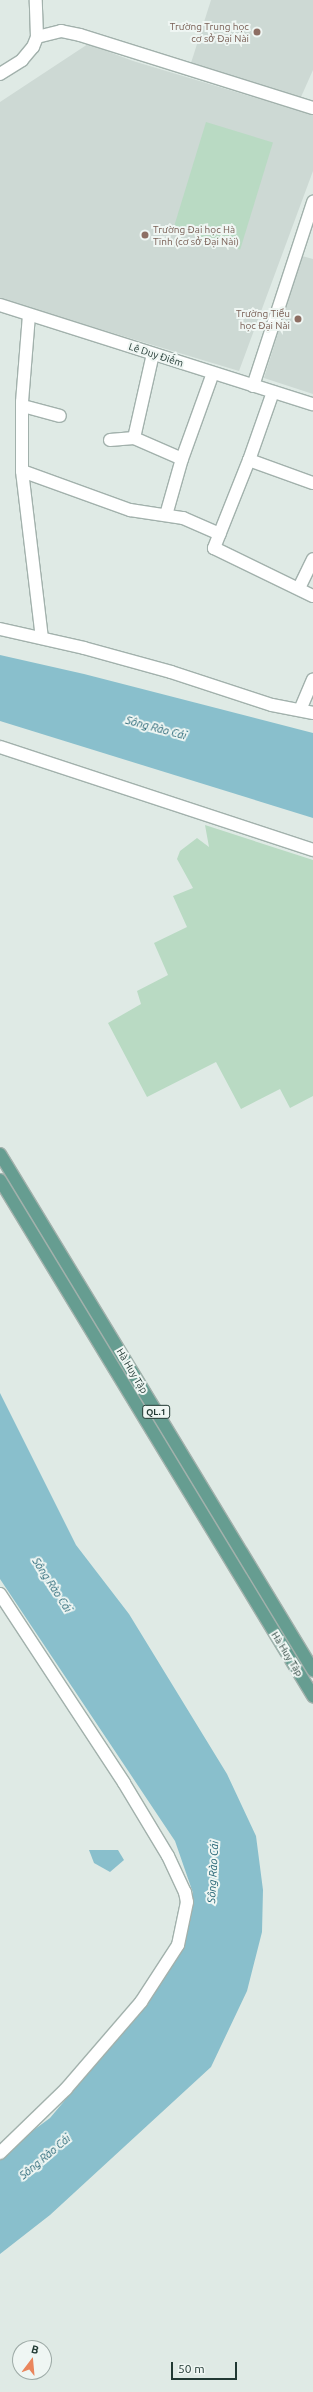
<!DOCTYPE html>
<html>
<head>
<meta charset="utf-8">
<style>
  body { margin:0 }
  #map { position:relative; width:313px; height:2392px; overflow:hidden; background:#dfeae5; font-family:Ubuntu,sans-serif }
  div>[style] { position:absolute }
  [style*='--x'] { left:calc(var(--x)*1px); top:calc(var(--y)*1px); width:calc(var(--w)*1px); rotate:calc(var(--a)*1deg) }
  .built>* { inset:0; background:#cdd9d4 }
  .green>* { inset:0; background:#b9dac3; transform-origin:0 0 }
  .water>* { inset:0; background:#89bfcc }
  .roads { filter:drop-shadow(1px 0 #a2b1ac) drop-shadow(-1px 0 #a2b1ac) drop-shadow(0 1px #a2b1ac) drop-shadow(0 -1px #a2b1ac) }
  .minor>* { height:12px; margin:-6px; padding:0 6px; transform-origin:6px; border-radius:6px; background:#fff }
  .major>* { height:12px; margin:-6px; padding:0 6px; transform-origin:6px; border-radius:6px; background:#669d91 }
  .dots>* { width:11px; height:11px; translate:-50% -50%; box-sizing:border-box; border:2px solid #eff6f3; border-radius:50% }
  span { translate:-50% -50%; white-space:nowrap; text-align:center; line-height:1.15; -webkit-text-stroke:4px #eff6f3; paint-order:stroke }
  .shield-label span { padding:1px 3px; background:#eff6f3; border:1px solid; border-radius:3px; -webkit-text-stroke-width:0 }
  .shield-label { font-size:9px; color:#213933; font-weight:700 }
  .education-label { font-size:10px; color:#785e54 }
  .right { translate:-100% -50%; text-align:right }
  .left { translate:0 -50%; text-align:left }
  .street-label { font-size:10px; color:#213933 }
  .water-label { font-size:11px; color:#1f6071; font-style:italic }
  .north { position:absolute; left:12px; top:2340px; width:40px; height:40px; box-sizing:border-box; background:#eff6f3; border:1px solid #9daaa6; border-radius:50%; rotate:16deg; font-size:11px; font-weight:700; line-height:16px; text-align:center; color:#213933 }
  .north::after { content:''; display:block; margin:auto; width:14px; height:18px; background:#ea855c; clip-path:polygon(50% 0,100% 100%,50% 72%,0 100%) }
  .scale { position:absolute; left:171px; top:2362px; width:66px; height:18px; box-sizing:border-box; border:2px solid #213933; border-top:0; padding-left:5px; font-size:12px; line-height:14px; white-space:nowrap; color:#213933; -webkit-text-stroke:3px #eff6f3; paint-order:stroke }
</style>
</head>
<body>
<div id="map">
  <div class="built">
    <div style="clip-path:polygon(211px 0,313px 0,313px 70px,301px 97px,191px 63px)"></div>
    <div style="clip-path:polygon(88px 44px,133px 61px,313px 115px,313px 171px,239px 371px,0 299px,0 102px)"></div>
    <div style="clip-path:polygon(302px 256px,313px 259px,313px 394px,264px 378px)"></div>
  </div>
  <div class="green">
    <div style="left:206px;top:122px;width:70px;height:112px;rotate:17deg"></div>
    <div style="clip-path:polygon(205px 825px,313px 860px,313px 1096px,290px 1108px,280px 1089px,241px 1109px,216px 1062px,147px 1097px,108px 1023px,141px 1004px,137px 991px,168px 975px,154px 943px,187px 927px,173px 896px,193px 888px,177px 859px,180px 851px,197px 838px,209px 847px)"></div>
  </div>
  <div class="water">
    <div style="clip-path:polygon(0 655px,84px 674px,313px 733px,313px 818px,0 721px)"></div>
    <div style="clip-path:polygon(0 1393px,76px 1545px,129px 1614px,227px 1774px,256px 1836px,263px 1890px,262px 1932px,247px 1991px,211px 2067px,50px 2215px,0 2254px,0 2155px,50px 2118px,144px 2006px,181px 1949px,193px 1893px,175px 1841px,0 1579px)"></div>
    <div style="clip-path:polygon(89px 1850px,118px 1850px,124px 1860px,110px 1872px,94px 1863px)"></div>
  </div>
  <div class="roads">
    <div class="minor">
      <div style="--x:37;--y:37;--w:25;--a:-14"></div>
      <div style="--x:61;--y:31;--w:19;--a:12"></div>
      <div style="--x:80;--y:35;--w:244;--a:17.4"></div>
      <div style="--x:0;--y:74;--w:26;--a:-32"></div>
      <div style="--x:22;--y:60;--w:17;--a:-50"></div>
      <div style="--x:33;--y:47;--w:11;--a:-68"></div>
      <div style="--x:37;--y:37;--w:37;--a:-92"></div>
      <div style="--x:0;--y:305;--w:328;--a:17.6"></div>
      <div style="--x:29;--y:315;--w:87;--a:94.6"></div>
      <div style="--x:22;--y:402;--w:69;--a:90"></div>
      <div style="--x:22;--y:471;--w:168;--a:83.2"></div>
      <div style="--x:253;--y:386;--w:194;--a:-71.9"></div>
      <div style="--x:273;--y:392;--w:72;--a:109.4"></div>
      <div style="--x:249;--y:460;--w:68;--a:19.8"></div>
      <div style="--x:23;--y:406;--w:38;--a:15"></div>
      <div style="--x:134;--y:438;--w:86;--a:-77.3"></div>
      <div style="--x:110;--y:440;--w:24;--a:-5"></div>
      <div style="--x:134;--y:438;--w:52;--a:23.6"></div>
      <div style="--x:249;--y:460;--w:95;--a:111.7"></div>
      <div style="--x:214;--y:548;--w:110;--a:25.9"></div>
      <div style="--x:22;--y:471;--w:115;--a:19.9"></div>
      <div style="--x:130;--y:510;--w:54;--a:8.6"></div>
      <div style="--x:183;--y:518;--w:40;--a:23.4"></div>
      <div style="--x:166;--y:515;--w:58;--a:-74.1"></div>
      <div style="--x:182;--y:459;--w:91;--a:-70.2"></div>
      <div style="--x:299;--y:588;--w:32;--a:-64"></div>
      <div style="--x:0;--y:629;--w:86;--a:12.7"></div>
      <div style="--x:84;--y:648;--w:90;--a:15.4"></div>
      <div style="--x:171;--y:672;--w:106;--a:18.1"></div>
      <div style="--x:272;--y:705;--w:42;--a:11"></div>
      <div style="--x:300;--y:710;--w:33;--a:-67"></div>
      <div style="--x:0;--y:747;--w:330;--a:18.2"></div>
      <div style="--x:0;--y:1594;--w:226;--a:56.7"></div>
      <div style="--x:124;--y:1783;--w:85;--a:58.9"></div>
      <div style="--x:168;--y:1856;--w:40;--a:65"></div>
      <div style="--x:185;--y:1892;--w:10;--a:79"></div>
      <div style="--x:187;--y:1902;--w:44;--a:101.8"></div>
      <div style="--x:178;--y:1945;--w:68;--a:123"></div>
      <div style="--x:141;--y:2002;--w:115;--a:130.8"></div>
      <div style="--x:66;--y:2089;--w:92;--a:135.9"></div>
    </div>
    <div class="major">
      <div style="--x:0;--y:1154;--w:604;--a:58.76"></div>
      <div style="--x:0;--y:1180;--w:604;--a:58.76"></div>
    </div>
  </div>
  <div class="dots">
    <div style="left:257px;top:32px;background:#8d6e63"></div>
    <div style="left:145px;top:235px;background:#8d6e63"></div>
    <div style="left:298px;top:319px;background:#8d6e63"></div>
  </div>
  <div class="shield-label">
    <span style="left:156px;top:1412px">QL.1</span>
  </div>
  <div class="education-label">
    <span class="right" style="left:249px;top:32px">Trường Trung học<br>cơ sở Đại Nài</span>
    <span class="left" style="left:153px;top:235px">Trường Đại học Hà<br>Tĩnh (cơ sở Đại Nài)</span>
    <span class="right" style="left:290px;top:319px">Trường Tiểu<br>học Đại Nài</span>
  </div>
  <div class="street-label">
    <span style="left:156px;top:355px;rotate:18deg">Lê Duy Điếm</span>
    <span style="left:132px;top:1371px;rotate:59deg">Hà Huy Tập</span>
    <span style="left:287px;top:1654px;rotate:58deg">Hà Huy Tập</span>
  </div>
  <div class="water-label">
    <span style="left:156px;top:728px;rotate:15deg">Sông Rào Cái</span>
    <span style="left:52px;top:1585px;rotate:57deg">Sông Rào Cái</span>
    <span style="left:213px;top:1872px;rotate:-87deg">Sông Rào Cái</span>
    <span style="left:45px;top:2157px;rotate:-40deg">Sông Rào Cái</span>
  </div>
  <div class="north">B</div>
  <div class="scale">50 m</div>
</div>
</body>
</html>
